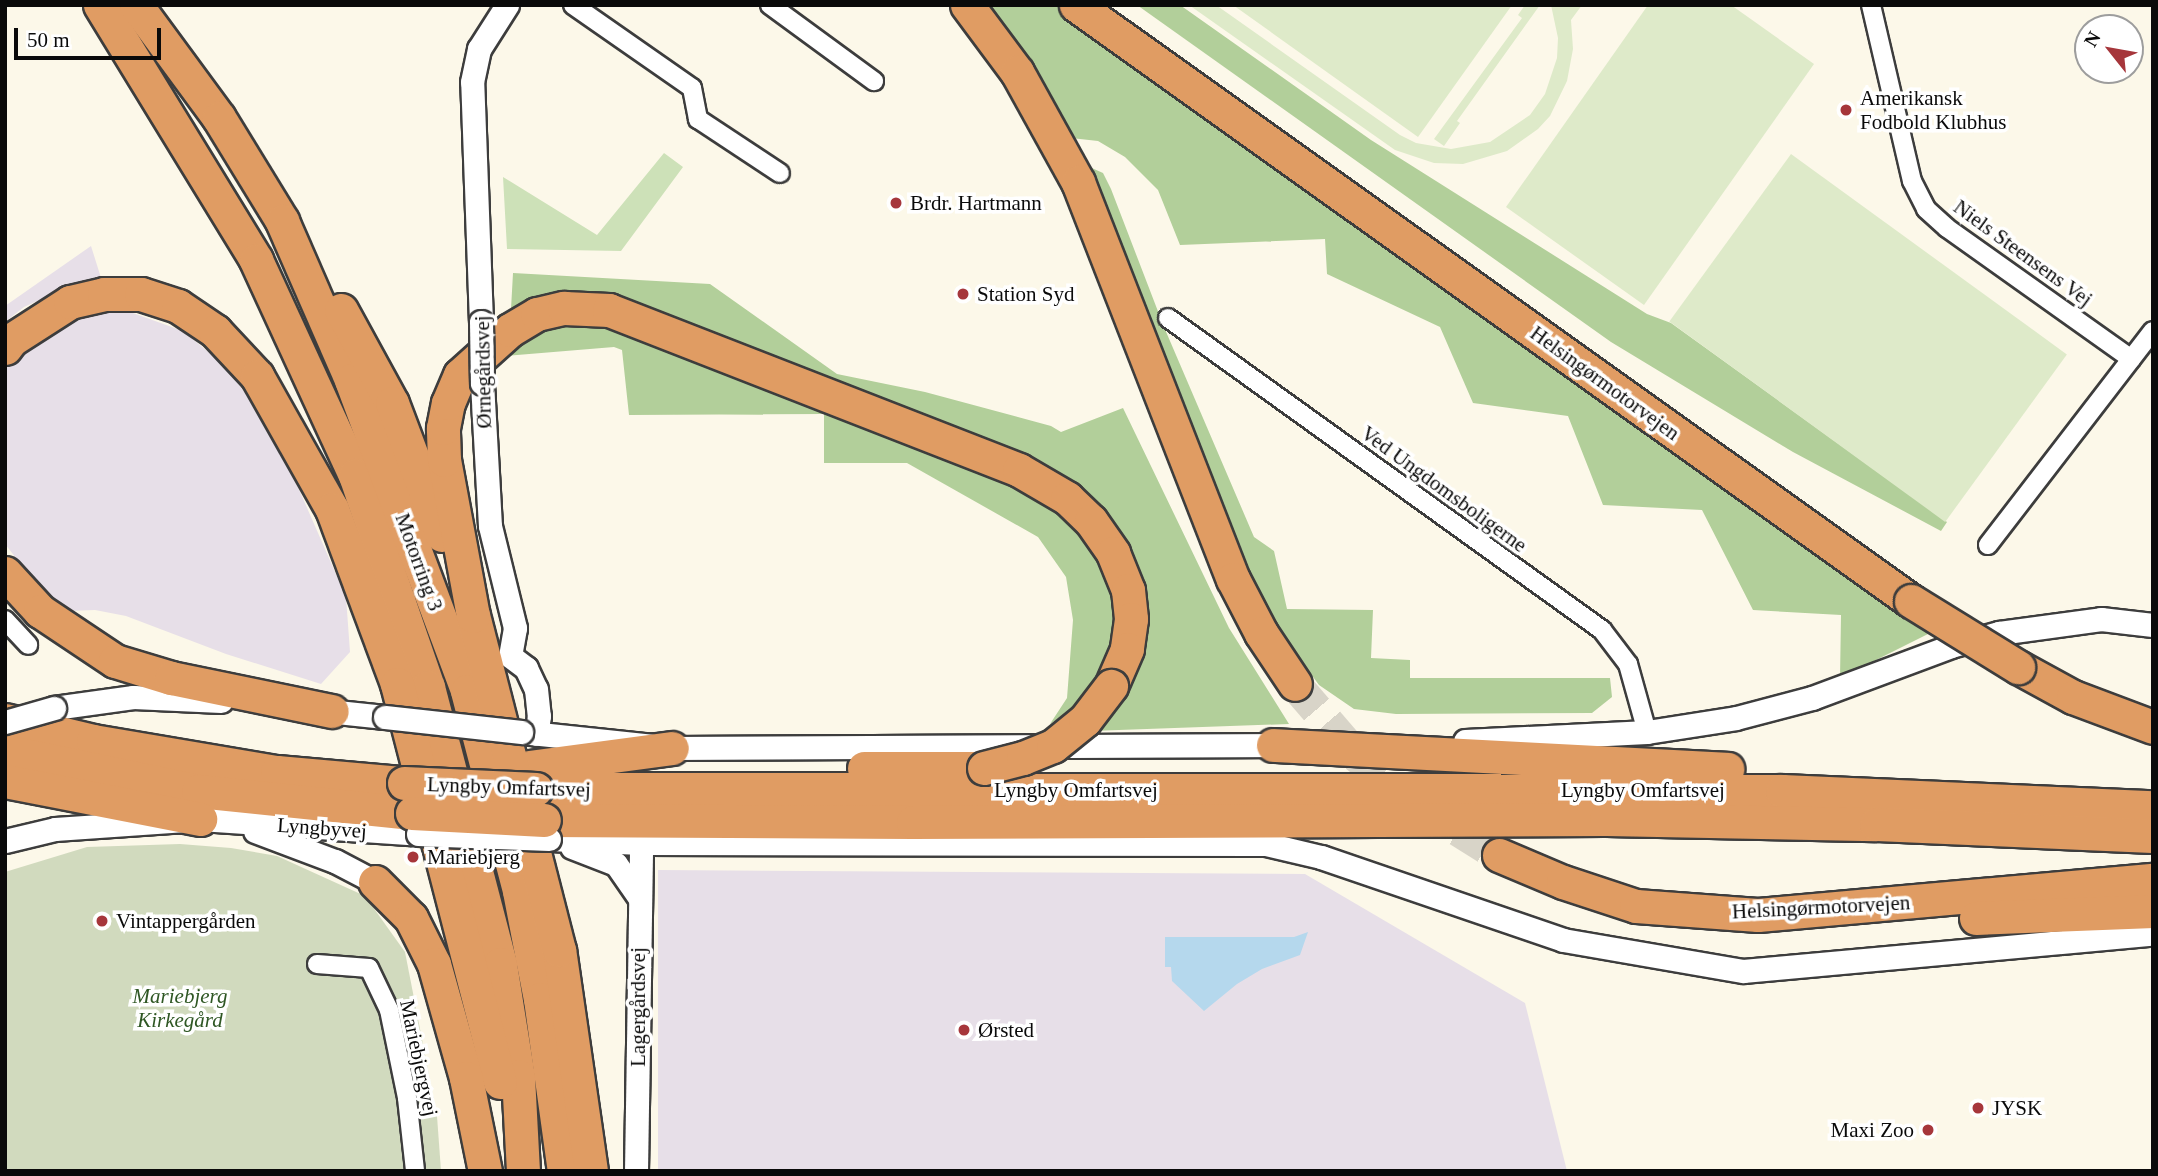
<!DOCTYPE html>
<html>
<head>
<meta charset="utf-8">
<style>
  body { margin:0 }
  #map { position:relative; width:2158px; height:1176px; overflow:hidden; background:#fcf8e9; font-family:Georgia,serif }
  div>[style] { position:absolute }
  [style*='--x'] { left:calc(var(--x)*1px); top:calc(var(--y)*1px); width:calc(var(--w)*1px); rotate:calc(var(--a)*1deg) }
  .industrial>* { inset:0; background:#e7dfe8 }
  .green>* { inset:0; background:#cde1b8 }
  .forest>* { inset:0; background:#b2cf9a }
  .cemetery>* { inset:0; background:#d1dabe }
  .pitch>* { inset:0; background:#deeac9; transform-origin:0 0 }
  .water>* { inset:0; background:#b5d8ed }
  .motorway-tunnel>* { height:33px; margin-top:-16.5px; transform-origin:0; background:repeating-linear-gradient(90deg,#d8d4c8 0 33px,transparent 0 50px) }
  .roads { filter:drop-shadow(2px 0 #3d3d3d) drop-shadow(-2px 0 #3d3d3d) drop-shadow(0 2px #3d3d3d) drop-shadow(0 -2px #3d3d3d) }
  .minor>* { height:18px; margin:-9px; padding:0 9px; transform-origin:9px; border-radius:9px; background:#fff }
  .tertiary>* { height:23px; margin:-11.5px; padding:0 11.5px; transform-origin:11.5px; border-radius:11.5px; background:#fff }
  .motorway>* { height:33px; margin:-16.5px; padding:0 16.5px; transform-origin:16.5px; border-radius:16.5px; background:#e09c63 }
  .bridges { filter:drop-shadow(2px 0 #3d3d3d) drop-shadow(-2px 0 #3d3d3d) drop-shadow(0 2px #3d3d3d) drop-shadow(0 -2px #3d3d3d) }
  .tertiary-bridge>* { height:23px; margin:-11.5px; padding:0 11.5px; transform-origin:11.5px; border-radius:11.5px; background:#fff }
  .motorway-bridge>* { height:33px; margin:-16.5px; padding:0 16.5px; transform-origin:16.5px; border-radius:16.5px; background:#e09c63 }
  .dots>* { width:19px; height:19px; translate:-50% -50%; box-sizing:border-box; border:4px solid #fff; border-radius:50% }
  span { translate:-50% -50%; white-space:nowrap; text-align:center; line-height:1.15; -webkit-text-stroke:7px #fff; paint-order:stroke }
  .poi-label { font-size:21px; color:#0a0a0a }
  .left { translate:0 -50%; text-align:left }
  .right { translate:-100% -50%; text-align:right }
  .street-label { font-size:21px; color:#0a0a0a }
  .park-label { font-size:21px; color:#2f5724; font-style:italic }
  .frame { position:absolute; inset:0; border:7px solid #0a0a0a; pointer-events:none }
  .north { position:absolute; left:2074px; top:14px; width:70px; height:70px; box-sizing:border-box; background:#fff; border:2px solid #9d9d9d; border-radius:50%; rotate:301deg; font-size:19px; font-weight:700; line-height:28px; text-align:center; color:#0a0a0a }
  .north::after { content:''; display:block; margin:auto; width:24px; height:32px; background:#a6363b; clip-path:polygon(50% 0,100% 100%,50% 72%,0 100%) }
  .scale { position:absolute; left:14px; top:28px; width:147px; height:32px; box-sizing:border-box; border:4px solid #0a0a0a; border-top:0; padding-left:9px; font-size:21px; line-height:24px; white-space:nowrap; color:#0a0a0a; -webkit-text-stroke:5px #fff; paint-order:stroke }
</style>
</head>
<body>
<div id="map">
  <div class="industrial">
    <div style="clip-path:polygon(91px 246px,102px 281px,66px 288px,24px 307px,5px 322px,5px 306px)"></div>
    <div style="clip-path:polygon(97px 311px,130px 312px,183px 331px,224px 365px,250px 399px,294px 478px,346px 597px,350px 652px,321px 684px,226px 654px,126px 616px,95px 610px,68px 611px,30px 576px,5px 544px,5px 365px,22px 346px,61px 320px)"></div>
    <div style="clip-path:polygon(658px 870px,1305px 874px,1525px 1003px,1567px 1171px,658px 1171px)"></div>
  </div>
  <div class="green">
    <div style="clip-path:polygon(664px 153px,683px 167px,621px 251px,507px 249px,503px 177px,597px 235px)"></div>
  </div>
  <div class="forest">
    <div style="clip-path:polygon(982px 5px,1055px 5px,1930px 633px,1840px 678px,1841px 615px,1753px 610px,1702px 510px,1603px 505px,1568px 416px,1473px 403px,1440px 327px,1327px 274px,1325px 239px,1180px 245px,1158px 190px,1125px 157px,1098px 141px,1071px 138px)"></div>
    <div style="clip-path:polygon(1137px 5px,1180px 5px,1371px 140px,1647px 314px,1671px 323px,1947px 522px,1941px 531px,1793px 452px,1611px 342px)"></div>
    <div style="clip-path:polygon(1085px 165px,1103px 173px,1111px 189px,1164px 327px,1254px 537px,1274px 551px,1287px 609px,1373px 610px,1371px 658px,1410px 660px,1410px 678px,1610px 678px,1612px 697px,1592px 713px,1396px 714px,1354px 709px,1319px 685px,1274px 624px,1240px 553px)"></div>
    <div style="clip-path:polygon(513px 273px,710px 284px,837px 374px,925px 392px,1051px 426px,1061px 432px,1123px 408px,1229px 628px,1289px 724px,1091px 731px,1119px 699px,1117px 535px,680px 326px,528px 301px,511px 309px)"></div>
    <div style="clip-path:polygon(537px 321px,627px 327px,1024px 487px,1067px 513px,1116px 584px,1116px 647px,1089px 697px,1050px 724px,1067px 698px,1073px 620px,1066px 577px,1038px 537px,907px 463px,824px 463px,824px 414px,629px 415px,622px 350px,614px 347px,506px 356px,505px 339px)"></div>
  </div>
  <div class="cemetery">
    <div style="clip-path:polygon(180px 844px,231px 848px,277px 856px,365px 896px,405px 952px,437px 1116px,441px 1171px,5px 1171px,5px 872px,87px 847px)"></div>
  </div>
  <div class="pitch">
    <div style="clip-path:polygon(1189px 5px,1216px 5px,1400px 135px,1416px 143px,1451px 149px,1490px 142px,1530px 115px,1545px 94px,1557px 58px,1558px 38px,1551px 5px,1582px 5px,1571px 20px,1573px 49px,1567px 81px,1550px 116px,1538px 129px,1507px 151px,1463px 164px,1434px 163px,1395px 150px)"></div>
    <div style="clip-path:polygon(1233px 5px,1512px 5px,1418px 137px)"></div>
    <div style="clip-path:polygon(1525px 5px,1540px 5px,1457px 121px,1460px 123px,1444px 146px,1434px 139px,1522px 18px,1518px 15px)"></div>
    <div style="clip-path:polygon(1648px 5px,1731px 5px,1814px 64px,1644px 305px,1506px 207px)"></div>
    <div style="left:1791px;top:154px;width:341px;height:207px;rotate:36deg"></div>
  </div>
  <div class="water">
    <div style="clip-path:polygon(1308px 932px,1300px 955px,1262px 969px,1237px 984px,1204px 1011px,1172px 981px,1171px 967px,1165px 967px,1165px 937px,1294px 937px)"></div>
  </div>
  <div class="motorway-tunnel">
    <div style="--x:1295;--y:684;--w:94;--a:49.3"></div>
    <div style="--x:1356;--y:755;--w:77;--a:38.7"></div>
    <div style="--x:1416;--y:803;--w:98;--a:32.1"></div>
  </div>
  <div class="roads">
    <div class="minor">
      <div style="--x:573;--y:5;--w:145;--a:34.9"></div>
      <div style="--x:692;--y:88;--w:32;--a:79"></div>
      <div style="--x:698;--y:119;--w:98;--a:33.4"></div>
      <div style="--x:770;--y:5;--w:129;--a:36.2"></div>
      <div style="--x:1871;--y:5;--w:181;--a:76.9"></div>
      <div style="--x:1912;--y:181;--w:31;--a:63"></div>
      <div style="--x:1926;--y:209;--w:28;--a:42"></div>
      <div style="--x:1947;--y:228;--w:226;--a:35.4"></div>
      <div style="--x:1168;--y:318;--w:535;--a:35.71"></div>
      <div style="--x:1602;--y:630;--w:43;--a:52.6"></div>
      <div style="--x:1628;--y:664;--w:71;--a:74.4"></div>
      <div style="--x:1988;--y:545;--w:270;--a:-52.4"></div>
      <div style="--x:5;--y:620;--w:34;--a:47"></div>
      <div style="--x:317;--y:964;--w:52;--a:4.4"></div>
      <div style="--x:369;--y:968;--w:47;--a:64.5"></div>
      <div style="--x:389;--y:1010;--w:90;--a:78.4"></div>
      <div style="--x:407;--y:1098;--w:73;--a:83.7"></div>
    </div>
    <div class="tertiary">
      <div style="--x:481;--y:322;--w:240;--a:-92.1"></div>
      <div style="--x:472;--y:82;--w:34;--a:-78"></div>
      <div style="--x:479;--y:49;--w:52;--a:-57.5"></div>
      <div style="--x:482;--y:383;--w:143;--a:86.8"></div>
      <div style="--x:490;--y:526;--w:105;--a:76.2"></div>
      <div style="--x:515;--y:628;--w:28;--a:100"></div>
      <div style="--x:510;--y:656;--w:20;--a:37"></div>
      <div style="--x:526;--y:668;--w:23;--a:65"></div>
      <div style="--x:536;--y:689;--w:27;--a:84"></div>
      <div style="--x:539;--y:716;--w:18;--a:99"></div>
      <div style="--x:54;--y:708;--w:80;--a:-7.9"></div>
      <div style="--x:133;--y:697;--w:88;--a:2.6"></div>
      <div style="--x:318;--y:710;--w:67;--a:6"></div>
      <div style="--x:521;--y:732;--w:152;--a:6"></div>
      <div style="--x:672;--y:748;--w:616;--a:-0.28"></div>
      <div style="--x:1465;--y:741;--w:182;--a:-2.8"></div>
      <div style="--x:1647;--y:732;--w:90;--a:-8.9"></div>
      <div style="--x:1736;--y:718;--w:79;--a:-14.7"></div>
      <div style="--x:1812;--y:698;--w:148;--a:-20.5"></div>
      <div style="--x:1951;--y:646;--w:50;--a:-15.2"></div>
      <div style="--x:1999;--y:633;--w:103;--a:-7.8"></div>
      <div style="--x:2101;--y:619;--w:52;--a:6.6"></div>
      <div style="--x:255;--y:831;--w:85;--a:20.6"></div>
      <div style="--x:335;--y:861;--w:45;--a:27.7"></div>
      <div style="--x:549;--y:839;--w:92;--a:2.5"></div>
      <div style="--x:641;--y:843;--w:625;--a:0.09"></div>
      <div style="--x:1266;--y:844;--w:57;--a:13.3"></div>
      <div style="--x:1321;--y:857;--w:256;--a:18.9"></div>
      <div style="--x:1563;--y:940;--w:183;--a:9.8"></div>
      <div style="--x:1743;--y:971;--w:412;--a:-5.2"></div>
      <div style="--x:5;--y:841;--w:51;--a:-13.5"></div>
      <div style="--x:55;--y:829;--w:145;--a:-3.9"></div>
      <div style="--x:200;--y:819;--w:219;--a:3.9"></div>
      <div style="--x:572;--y:847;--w:47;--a:21.1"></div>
      <div style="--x:616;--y:864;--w:40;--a:55.1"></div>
      <div style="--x:636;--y:1171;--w:328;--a:-89.1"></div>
    </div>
    <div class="motorway">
      <div style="--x:100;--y:5;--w:299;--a:58.5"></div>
      <div style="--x:256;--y:260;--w:237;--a:65.3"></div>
      <div style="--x:355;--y:475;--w:224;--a:71"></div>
      <div style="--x:428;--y:687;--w:286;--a:75.4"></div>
      <div style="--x:500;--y:964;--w:113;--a:80.9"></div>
      <div style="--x:518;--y:1076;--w:95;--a:87"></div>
      <div style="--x:136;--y:5;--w:140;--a:53.7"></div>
      <div style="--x:219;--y:118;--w:121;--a:58.5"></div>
      <div style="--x:282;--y:221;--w:173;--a:66.5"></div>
      <div style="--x:351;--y:380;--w:332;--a:69.5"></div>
      <div style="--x:467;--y:691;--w:207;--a:75.4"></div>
      <div style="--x:519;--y:891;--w:110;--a:79"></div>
      <div style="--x:540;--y:999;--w:174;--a:82.1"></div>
      <div style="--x:967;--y:5;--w:84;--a:53.3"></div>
      <div style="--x:1017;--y:72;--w:126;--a:61"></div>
      <div style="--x:1078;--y:182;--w:426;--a:68.7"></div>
      <div style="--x:1233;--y:579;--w:61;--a:62.6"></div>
      <div style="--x:1261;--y:633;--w:61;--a:56.3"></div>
      <div style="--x:1076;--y:5;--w:1026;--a:35.52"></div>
      <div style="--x:341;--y:310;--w:106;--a:61.3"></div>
      <div style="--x:392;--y:403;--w:141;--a:69.3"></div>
      <div style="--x:5;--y:348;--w:10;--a:-53"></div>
      <div style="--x:11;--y:340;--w:70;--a:-32.8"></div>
      <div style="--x:70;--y:302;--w:35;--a:-13"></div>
      <div style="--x:104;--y:294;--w:37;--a:0"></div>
      <div style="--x:141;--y:294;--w:39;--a:18"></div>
      <div style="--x:178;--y:306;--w:45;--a:34"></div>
      <div style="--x:215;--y:331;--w:62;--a:47"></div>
      <div style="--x:257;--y:376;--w:153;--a:60.6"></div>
      <div style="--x:332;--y:509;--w:187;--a:69.6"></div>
      <div style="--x:397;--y:684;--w:411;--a:75.5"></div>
      <div style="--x:5;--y:573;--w:52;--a:47.4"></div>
      <div style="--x:40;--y:611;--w:90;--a:33.7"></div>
      <div style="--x:115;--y:661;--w:59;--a:16.9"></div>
      <div style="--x:171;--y:678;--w:164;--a:11.6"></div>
      <div style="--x:2018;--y:667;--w:63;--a:28.6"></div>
      <div style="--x:2073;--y:697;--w:85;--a:20.6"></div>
      <div style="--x:5;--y:720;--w:90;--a:13.4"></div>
      <div style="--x:93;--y:741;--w:187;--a:9.6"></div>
      <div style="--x:277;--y:772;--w:127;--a:5"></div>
      <div style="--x:1273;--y:745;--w:455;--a:3"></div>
      <div style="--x:5;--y:751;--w:197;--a:11.7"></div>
      <div style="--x:198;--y:791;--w:215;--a:5.9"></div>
      <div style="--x:530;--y:767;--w:143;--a:-7.6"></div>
      <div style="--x:864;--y:768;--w:120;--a:0"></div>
      <div style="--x:5;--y:781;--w:199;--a:11"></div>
      <div style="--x:536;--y:789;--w:1246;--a:0.09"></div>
      <div style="--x:1782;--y:791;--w:371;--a:2.5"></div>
      <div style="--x:544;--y:820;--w:369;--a:0.3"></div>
      <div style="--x:913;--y:822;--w:693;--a:-0.25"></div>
      <div style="--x:1606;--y:819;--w:270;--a:1.1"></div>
      <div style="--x:1876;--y:824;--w:277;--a:2.5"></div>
      <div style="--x:1499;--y:855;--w:69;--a:22.9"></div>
      <div style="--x:1563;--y:882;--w:77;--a:18.2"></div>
      <div style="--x:1636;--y:906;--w:122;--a:4.2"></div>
      <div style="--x:1758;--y:915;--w:397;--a:-5.1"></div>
      <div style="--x:375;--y:882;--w:51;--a:45"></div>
      <div style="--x:411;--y:918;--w:51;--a:63.4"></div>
      <div style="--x:434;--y:964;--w:118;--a:74.3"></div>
      <div style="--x:466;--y:1078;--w:95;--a:78.5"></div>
      <div style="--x:1976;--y:918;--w:177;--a:-2.3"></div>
      <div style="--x:591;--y:1171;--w:223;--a:-98.2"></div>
      <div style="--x:559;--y:950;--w:345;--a:-104.4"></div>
      <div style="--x:473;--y:616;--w:159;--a:-100.5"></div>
      <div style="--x:444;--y:460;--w:32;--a:-92"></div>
      <div style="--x:443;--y:428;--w:25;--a:-79"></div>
      <div style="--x:448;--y:403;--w:30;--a:-67"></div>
      <div style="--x:460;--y:375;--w:67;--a:-42"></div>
      <div style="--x:510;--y:330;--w:31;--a:-31"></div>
      <div style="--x:537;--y:314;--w:28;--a:-13"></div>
      <div style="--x:564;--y:308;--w:45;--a:2.5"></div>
      <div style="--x:609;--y:310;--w:440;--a:21.3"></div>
      <div style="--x:1019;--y:470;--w:56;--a:30.3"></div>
      <div style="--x:1067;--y:498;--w:33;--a:44"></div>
      <div style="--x:1091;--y:521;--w:39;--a:55"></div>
      <div style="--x:1113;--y:553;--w:40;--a:68"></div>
      <div style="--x:1128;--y:590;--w:29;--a:84"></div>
      <div style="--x:1131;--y:619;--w:30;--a:98"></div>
      <div style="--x:1127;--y:649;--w:40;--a:113.4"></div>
    </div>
  </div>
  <div class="bridges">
    <div class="tertiary-bridge">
      <div style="--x:481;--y:322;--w:61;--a:89.1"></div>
      <div style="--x:385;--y:717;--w:137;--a:6.3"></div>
      <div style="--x:5;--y:722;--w:51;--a:-15.9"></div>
      <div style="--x:418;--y:834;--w:131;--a:2.2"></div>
    </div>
    <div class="motorway-bridge">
      <div style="--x:1911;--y:601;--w:126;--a:31.7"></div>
      <div style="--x:984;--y:768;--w:40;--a:-14.4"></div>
      <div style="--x:1023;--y:758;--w:32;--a:-22"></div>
      <div style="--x:1053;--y:746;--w:41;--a:-39.1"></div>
      <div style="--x:1085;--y:720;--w:43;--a:-52.6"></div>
      <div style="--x:404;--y:783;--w:132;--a:2.6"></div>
      <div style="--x:412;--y:813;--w:132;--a:3"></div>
    </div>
  </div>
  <div class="dots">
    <div style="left:1846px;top:110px;background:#a6363b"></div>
    <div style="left:896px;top:203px;background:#a6363b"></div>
    <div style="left:963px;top:294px;background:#a6363b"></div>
    <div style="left:413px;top:857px;background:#a6363b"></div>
    <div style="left:102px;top:921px;background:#a6363b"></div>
    <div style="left:964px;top:1030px;background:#a6363b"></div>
    <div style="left:1978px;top:1108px;background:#a6363b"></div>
    <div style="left:1928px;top:1130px;background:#a6363b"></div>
  </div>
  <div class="poi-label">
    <span class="left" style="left:1860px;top:110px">Amerikansk<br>Fodbold Klubhus</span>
    <span class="left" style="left:910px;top:203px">Brdr. Hartmann</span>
    <span class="left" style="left:977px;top:294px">Station Syd</span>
    <span class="left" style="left:427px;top:857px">Mariebjerg</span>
    <span class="left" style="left:116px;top:921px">Vintappergården</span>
    <span class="left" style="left:978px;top:1030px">Ørsted</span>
    <span class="left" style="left:1992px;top:1108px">JYSK</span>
    <span class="right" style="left:1914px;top:1130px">Maxi Zoo</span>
  </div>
  <div class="street-label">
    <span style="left:2023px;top:253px;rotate:36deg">Niels Steensens Vej</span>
    <span style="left:483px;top:372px;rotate:-91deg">Ørnegårdsvej</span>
    <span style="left:1605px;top:383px;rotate:36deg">Helsingørmotorvejen</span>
    <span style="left:1444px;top:489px;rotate:36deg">Ved Ungdomsboligerne</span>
    <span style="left:419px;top:562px;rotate:70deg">Motorring 3</span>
    <span style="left:509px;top:787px;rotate:2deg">Lyngby Omfartsvej</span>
    <span style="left:1076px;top:790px">Lyngby Omfartsvej</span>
    <span style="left:1643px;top:790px">Lyngby Omfartsvej</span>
    <span style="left:322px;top:828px;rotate:4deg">Lyngbyvej</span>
    <span style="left:1821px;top:907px;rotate:-3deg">Helsingørmotorvejen</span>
    <span style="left:638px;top:1007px;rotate:-90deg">Lagergårdsvej</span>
    <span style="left:419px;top:1058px;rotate:78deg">Mariebjergvej</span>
  </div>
  <div class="park-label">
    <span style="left:180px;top:1008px">Mariebjerg<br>Kirkegård</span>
  </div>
  <div class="frame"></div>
  <div class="north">N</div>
  <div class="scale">50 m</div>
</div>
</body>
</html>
